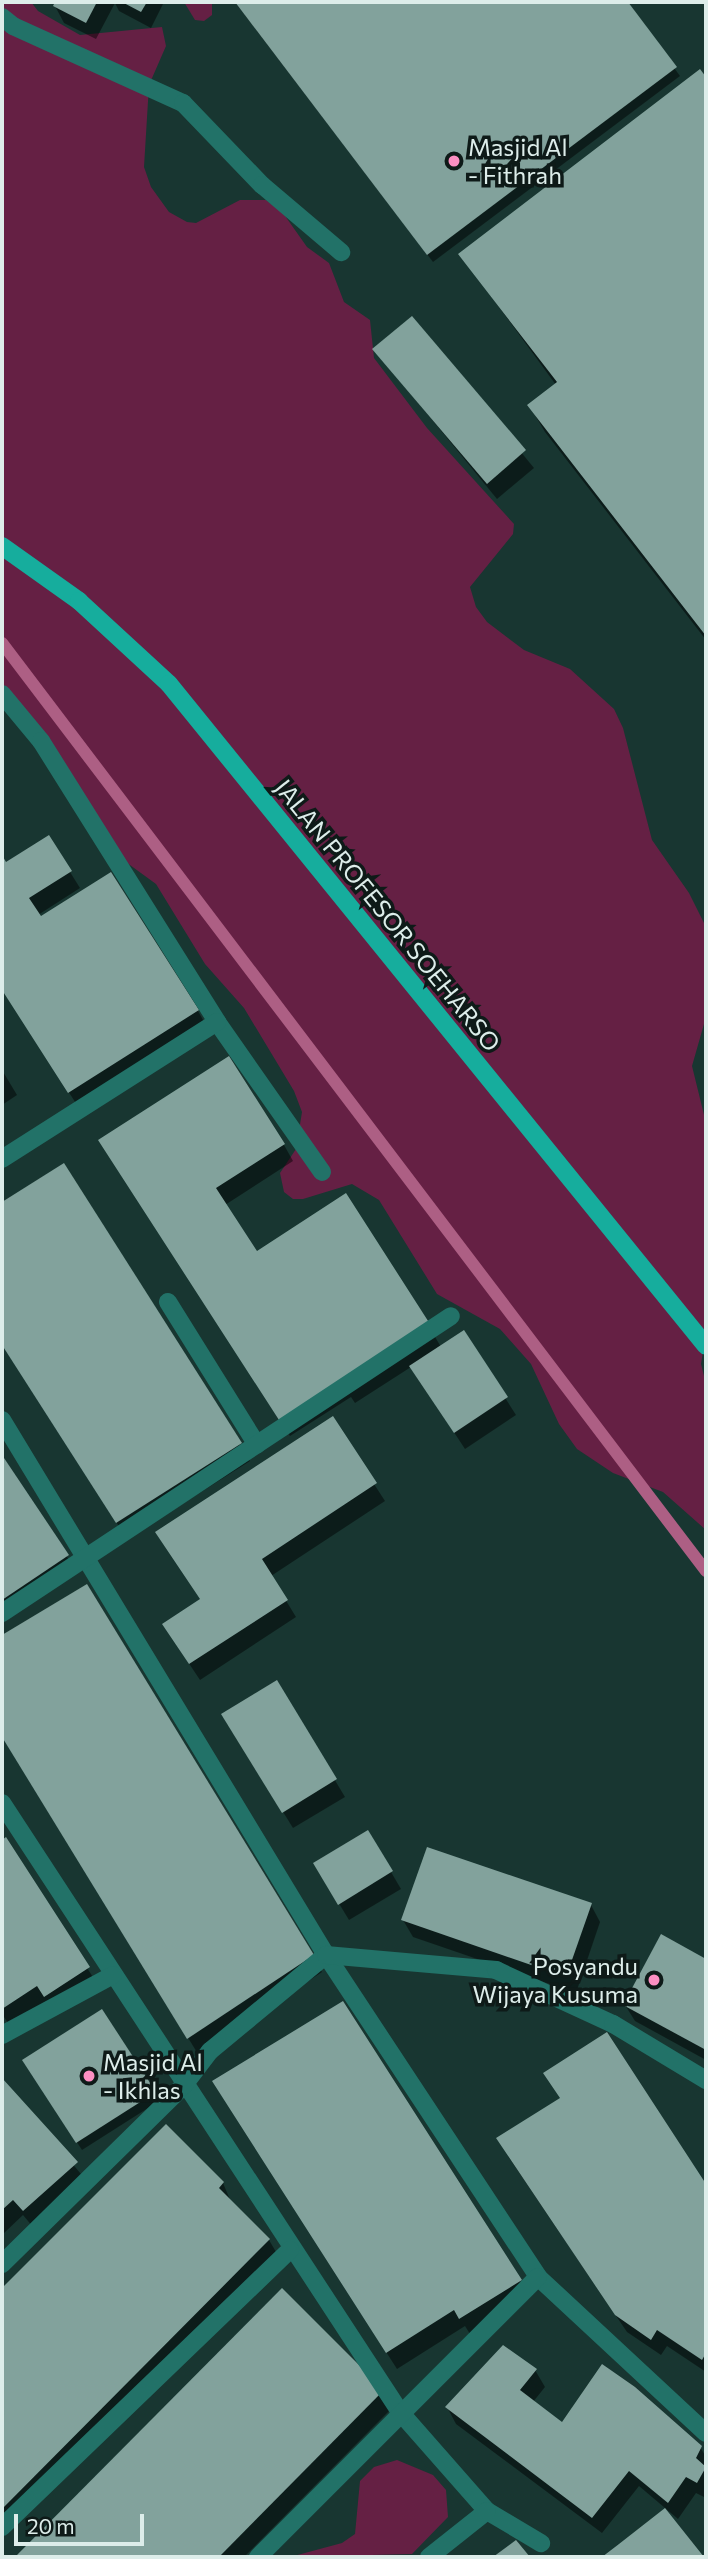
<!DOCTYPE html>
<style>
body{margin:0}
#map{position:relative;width:708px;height:2559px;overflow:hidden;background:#183631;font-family:Commissioner,sans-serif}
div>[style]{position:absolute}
.green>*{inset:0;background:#652044}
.shadow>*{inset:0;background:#0007}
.stream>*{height:12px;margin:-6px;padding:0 6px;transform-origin:6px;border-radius:6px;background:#ad5f84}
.building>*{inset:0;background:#82a29c}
.minor>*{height:18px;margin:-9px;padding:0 9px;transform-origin:9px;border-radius:9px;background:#227268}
.primary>*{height:18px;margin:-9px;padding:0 9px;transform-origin:9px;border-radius:9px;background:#16ad9d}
.dots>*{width:19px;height:19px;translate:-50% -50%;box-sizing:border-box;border:4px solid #0e1a18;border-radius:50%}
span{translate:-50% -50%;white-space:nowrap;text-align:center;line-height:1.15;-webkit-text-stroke:7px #0e1a18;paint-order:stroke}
.poi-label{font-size:24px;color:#ddedea}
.left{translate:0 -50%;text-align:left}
.right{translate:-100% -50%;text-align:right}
.street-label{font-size:24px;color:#ddedea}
.frame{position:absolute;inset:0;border:4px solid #ddedea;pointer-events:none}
.scale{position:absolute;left:14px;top:2514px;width:130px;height:32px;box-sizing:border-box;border:4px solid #ddedea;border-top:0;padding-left:9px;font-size:21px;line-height:24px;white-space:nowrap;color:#ddedea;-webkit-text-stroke:5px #0e1a18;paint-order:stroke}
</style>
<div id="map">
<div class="green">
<i style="clip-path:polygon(2px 2px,31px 2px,38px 11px,80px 35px,162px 27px,166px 46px,149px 85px,144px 167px,151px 187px,169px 212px,187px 222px,196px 223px,240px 200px,266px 200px,283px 213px,307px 247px,329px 263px,344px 302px,370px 320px,374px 358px,427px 428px,514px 524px,513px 534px,470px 587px,476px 607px,487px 622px,524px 650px,570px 669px,614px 709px,623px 728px,652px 840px,689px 893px,706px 927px,706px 1017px,692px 1066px,706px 1123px,706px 1333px,701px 1364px,706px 1384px,706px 1530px,663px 1492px,613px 1473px,577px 1449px,559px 1424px,531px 1364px,500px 1329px,437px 1294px,379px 1200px,352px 1184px,303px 1199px,293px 1199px,284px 1192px,280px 1173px,296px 1149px,302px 1112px,294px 1091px,244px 1008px,205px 964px,156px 884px,97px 841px,69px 788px,2px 704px)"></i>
<i style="clip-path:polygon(184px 2px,212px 2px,212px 15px,204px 21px,195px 20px)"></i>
<i style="clip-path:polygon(397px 2460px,433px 2475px,446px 2490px,448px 2517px,412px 2554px,290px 2557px,342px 2543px,355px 2534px,360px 2481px,374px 2467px)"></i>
</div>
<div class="shadow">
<i style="clip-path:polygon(57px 2px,164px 2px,151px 28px,119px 11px,115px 3px,96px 39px,64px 23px,55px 6px)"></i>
<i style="clip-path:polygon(235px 2px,626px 2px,680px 76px,433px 262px)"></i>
<i style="clip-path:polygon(700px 72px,706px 80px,706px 640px,545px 432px,529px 405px,556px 385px,461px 255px)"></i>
<i style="clip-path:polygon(412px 319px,534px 468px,497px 499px,375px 350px)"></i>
<i style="clip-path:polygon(2px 858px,6px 864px,70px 872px,80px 888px,38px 915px,198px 1011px,207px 1027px,79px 1108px,2px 989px)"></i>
<i style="clip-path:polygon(2px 1070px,17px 1095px,2px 1105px)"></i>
<i style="clip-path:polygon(284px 1145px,293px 1161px,225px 1205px,256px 1253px,428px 1325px,441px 1347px,463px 1332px,516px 1415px,465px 1449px,411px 1367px,355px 1403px,351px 1397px,290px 1436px,110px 1157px)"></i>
<i style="clip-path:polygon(63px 1166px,250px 1461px,127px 1539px,2px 1343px,2px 1204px)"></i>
<i style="clip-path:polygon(332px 1419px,385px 1501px,271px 1576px,296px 1617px,200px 1680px,174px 1641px)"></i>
<i style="clip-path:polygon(2px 1459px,77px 1572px,2px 1623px)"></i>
<i style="clip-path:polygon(87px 1587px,322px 1972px,198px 2054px,2px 1735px,2px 1638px)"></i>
<i style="clip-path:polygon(276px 1682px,345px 1797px,293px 1828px,233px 1731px)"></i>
<i style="clip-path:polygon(368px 1833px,401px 1889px,349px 1920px,315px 1864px)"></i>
<i style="clip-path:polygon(5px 1840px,98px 1985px,10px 2026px,2px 2014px,2px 1842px)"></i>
<i style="clip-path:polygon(591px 1905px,600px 1922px,576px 1993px,413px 1937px,403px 1920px)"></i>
<i style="clip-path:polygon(662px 1936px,706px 1960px,706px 2060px,635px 2021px,625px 2005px)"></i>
<i style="clip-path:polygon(29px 2069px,154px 2093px,159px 2101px,82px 2150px)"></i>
<i style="clip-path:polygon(2px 2080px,86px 2180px,33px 2227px,23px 2215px,2px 2235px)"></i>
<i style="clip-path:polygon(224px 2098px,520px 2281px,530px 2297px,470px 2334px,465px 2326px,397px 2369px)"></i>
<i style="clip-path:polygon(561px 2099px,706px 2186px,706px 2372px,667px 2346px,661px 2355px,627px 2332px,508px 2156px)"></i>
<i style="clip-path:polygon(166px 2126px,223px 2183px,231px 2202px,269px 2240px,279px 2257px,2px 2534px,2px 2290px)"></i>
<i style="clip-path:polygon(282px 2290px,393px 2407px,244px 2557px,17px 2557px)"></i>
<i style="clip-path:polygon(535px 2370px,545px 2387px,533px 2402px,562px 2424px,700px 2447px,706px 2457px,706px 2498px,696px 2493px,678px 2519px,639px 2486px,602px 2533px,456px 2424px,447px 2407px)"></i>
</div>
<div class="stream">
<i style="left:2px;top:643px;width:1165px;rotate:52.82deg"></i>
</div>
<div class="building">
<i style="clip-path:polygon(55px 2px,97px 2px,86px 23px,53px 6px)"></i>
<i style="clip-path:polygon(122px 2px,147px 2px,141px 12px)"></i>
<i style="clip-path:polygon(235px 2px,628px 2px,677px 67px,427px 255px)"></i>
<i style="clip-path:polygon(700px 69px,706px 77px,706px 636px,527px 405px,557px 382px,458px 254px)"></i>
<i style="clip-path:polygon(412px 316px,526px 450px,487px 484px,372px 349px)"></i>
<i style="clip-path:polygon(49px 835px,72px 871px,29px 898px,41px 916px,111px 872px,199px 1010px,68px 1093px,2px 990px,2px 855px,6px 862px)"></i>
<i style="clip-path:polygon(229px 1056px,285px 1144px,216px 1188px,257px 1251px,346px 1193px,430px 1324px,279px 1420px,98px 1140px)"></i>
<i style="clip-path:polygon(64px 1163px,242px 1443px,116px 1523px,2px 1345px,2px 1202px)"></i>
<i style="clip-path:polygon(464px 1330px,508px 1397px,454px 1433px,409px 1366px)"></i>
<i style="clip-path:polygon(333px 1416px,377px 1483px,262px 1559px,288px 1600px,189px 1664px,162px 1624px,200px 1599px,155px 1532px)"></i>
<i style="clip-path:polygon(2px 1455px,69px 1555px,2px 1600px)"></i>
<i style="clip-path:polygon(87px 1584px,314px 1955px,187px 2039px,2px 1737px,2px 1635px)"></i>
<i style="clip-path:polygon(277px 1680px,337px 1779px,282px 1813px,221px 1714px)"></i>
<i style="clip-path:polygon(368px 1830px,393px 1871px,338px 1905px,313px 1863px)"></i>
<i style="clip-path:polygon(6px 1837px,90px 1967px,44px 1997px,37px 1986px,2px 2009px,2px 1840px)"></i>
<i style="clip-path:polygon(427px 1847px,592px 1903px,566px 1977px,401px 1920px)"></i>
<i style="clip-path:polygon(661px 1934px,706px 1959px,706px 2050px,623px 2005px)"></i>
<i style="clip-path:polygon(343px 2001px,522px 2280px,459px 2319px,454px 2310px,386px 2353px,212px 2081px)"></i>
<i style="clip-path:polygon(102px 2009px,156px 2092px,76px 2143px,22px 2060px)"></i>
<i style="clip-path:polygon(607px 2032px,706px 2184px,706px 2353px,702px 2360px,657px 2330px,651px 2340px,615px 2315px,496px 2138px,560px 2098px,543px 2073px)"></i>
<i style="clip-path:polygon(2px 2078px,78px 2162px,23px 2211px,13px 2200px,2px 2210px)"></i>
<i style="clip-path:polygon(166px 2124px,224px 2182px,219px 2188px,270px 2239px,2px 2509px,2px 2288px)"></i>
<i style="clip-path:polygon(282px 2288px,384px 2390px,219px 2557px,15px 2557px)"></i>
<i style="clip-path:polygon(503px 2345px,537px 2369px,520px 2390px,562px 2422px,602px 2364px,635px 2387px,702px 2446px,696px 2458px,706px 2467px,697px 2483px,686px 2477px,668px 2503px,629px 2471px,592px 2518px,445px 2407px)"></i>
<i style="clip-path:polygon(665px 2508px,704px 2557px,602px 2557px,619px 2544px)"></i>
<i style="clip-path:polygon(516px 2540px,530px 2557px,493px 2557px)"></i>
</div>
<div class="minor">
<i style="left:2px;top:17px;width:14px;rotate:39deg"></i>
<i style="left:13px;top:26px;width:187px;rotate:24.4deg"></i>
<i style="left:183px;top:103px;width:114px;rotate:46.1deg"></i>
<i style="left:262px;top:185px;width:104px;rotate:40.3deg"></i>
<i style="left:2px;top:694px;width:61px;rotate:50.3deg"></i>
<i style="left:41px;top:741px;width:332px;rotate:57.9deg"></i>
<i style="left:217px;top:1022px;width:183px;rotate:55deg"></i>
<i style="left:2px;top:1159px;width:255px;rotate:-32.5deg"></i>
<i style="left:168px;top:1302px;width:168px;rotate:58.1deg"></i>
<i style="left:2px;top:1420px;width:625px;rotate:58.8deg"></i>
<i style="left:326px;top:1955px;width:386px;rotate:56.6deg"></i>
<i style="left:538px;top:2277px;width:229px;rotate:42.9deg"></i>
<i style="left:2px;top:1613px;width:538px;rotate:-33.48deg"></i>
<i style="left:2px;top:1803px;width:728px;rotate:56.83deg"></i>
<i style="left:400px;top:2412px;width:132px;rotate:48.7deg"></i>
<i style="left:487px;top:2511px;width:63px;rotate:30.7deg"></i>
<i style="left:2px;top:2035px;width:126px;rotate:-28.4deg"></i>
<i style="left:2px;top:2264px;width:255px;rotate:-44.5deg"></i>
<i style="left:184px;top:2085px;width:43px;rotate:-52.6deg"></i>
<i style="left:210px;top:2051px;width:151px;rotate:-39.6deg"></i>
<i style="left:326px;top:1955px;width:171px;rotate:5deg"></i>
<i style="left:496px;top:1970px;width:129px;rotate:24.8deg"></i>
<i style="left:613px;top:2024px;width:109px;rotate:31.1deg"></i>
<i style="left:2px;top:2527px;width:400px;rotate:-43.9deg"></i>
<i style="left:258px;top:2557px;width:396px;rotate:-45deg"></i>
<i style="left:429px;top:2557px;width:74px;rotate:-38.4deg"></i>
</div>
<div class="primary">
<i style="left:2px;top:546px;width:95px;rotate:35.5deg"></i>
<i style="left:79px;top:601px;width:122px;rotate:42.7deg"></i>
<i style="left:169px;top:684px;width:852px;rotate:50.95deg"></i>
</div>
<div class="dots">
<i style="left:454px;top:161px;background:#fc8fc2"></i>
<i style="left:654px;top:1980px;background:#fc8fc2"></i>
<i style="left:89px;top:2076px;background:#fc8fc2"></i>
</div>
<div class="poi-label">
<span class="left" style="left:468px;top:161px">Masjid Al<br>- Fithrah</span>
<span class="right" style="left:638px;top:1980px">Posyandu<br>Wijaya Kusuma</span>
<span class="left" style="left:103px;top:2076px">Masjid Al<br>- Ikhlas</span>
</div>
<div class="street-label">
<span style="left:388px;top:915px;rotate:51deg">JALAN PROFESOR SOEHARSO</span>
</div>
<div class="frame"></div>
<div class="scale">20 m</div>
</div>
